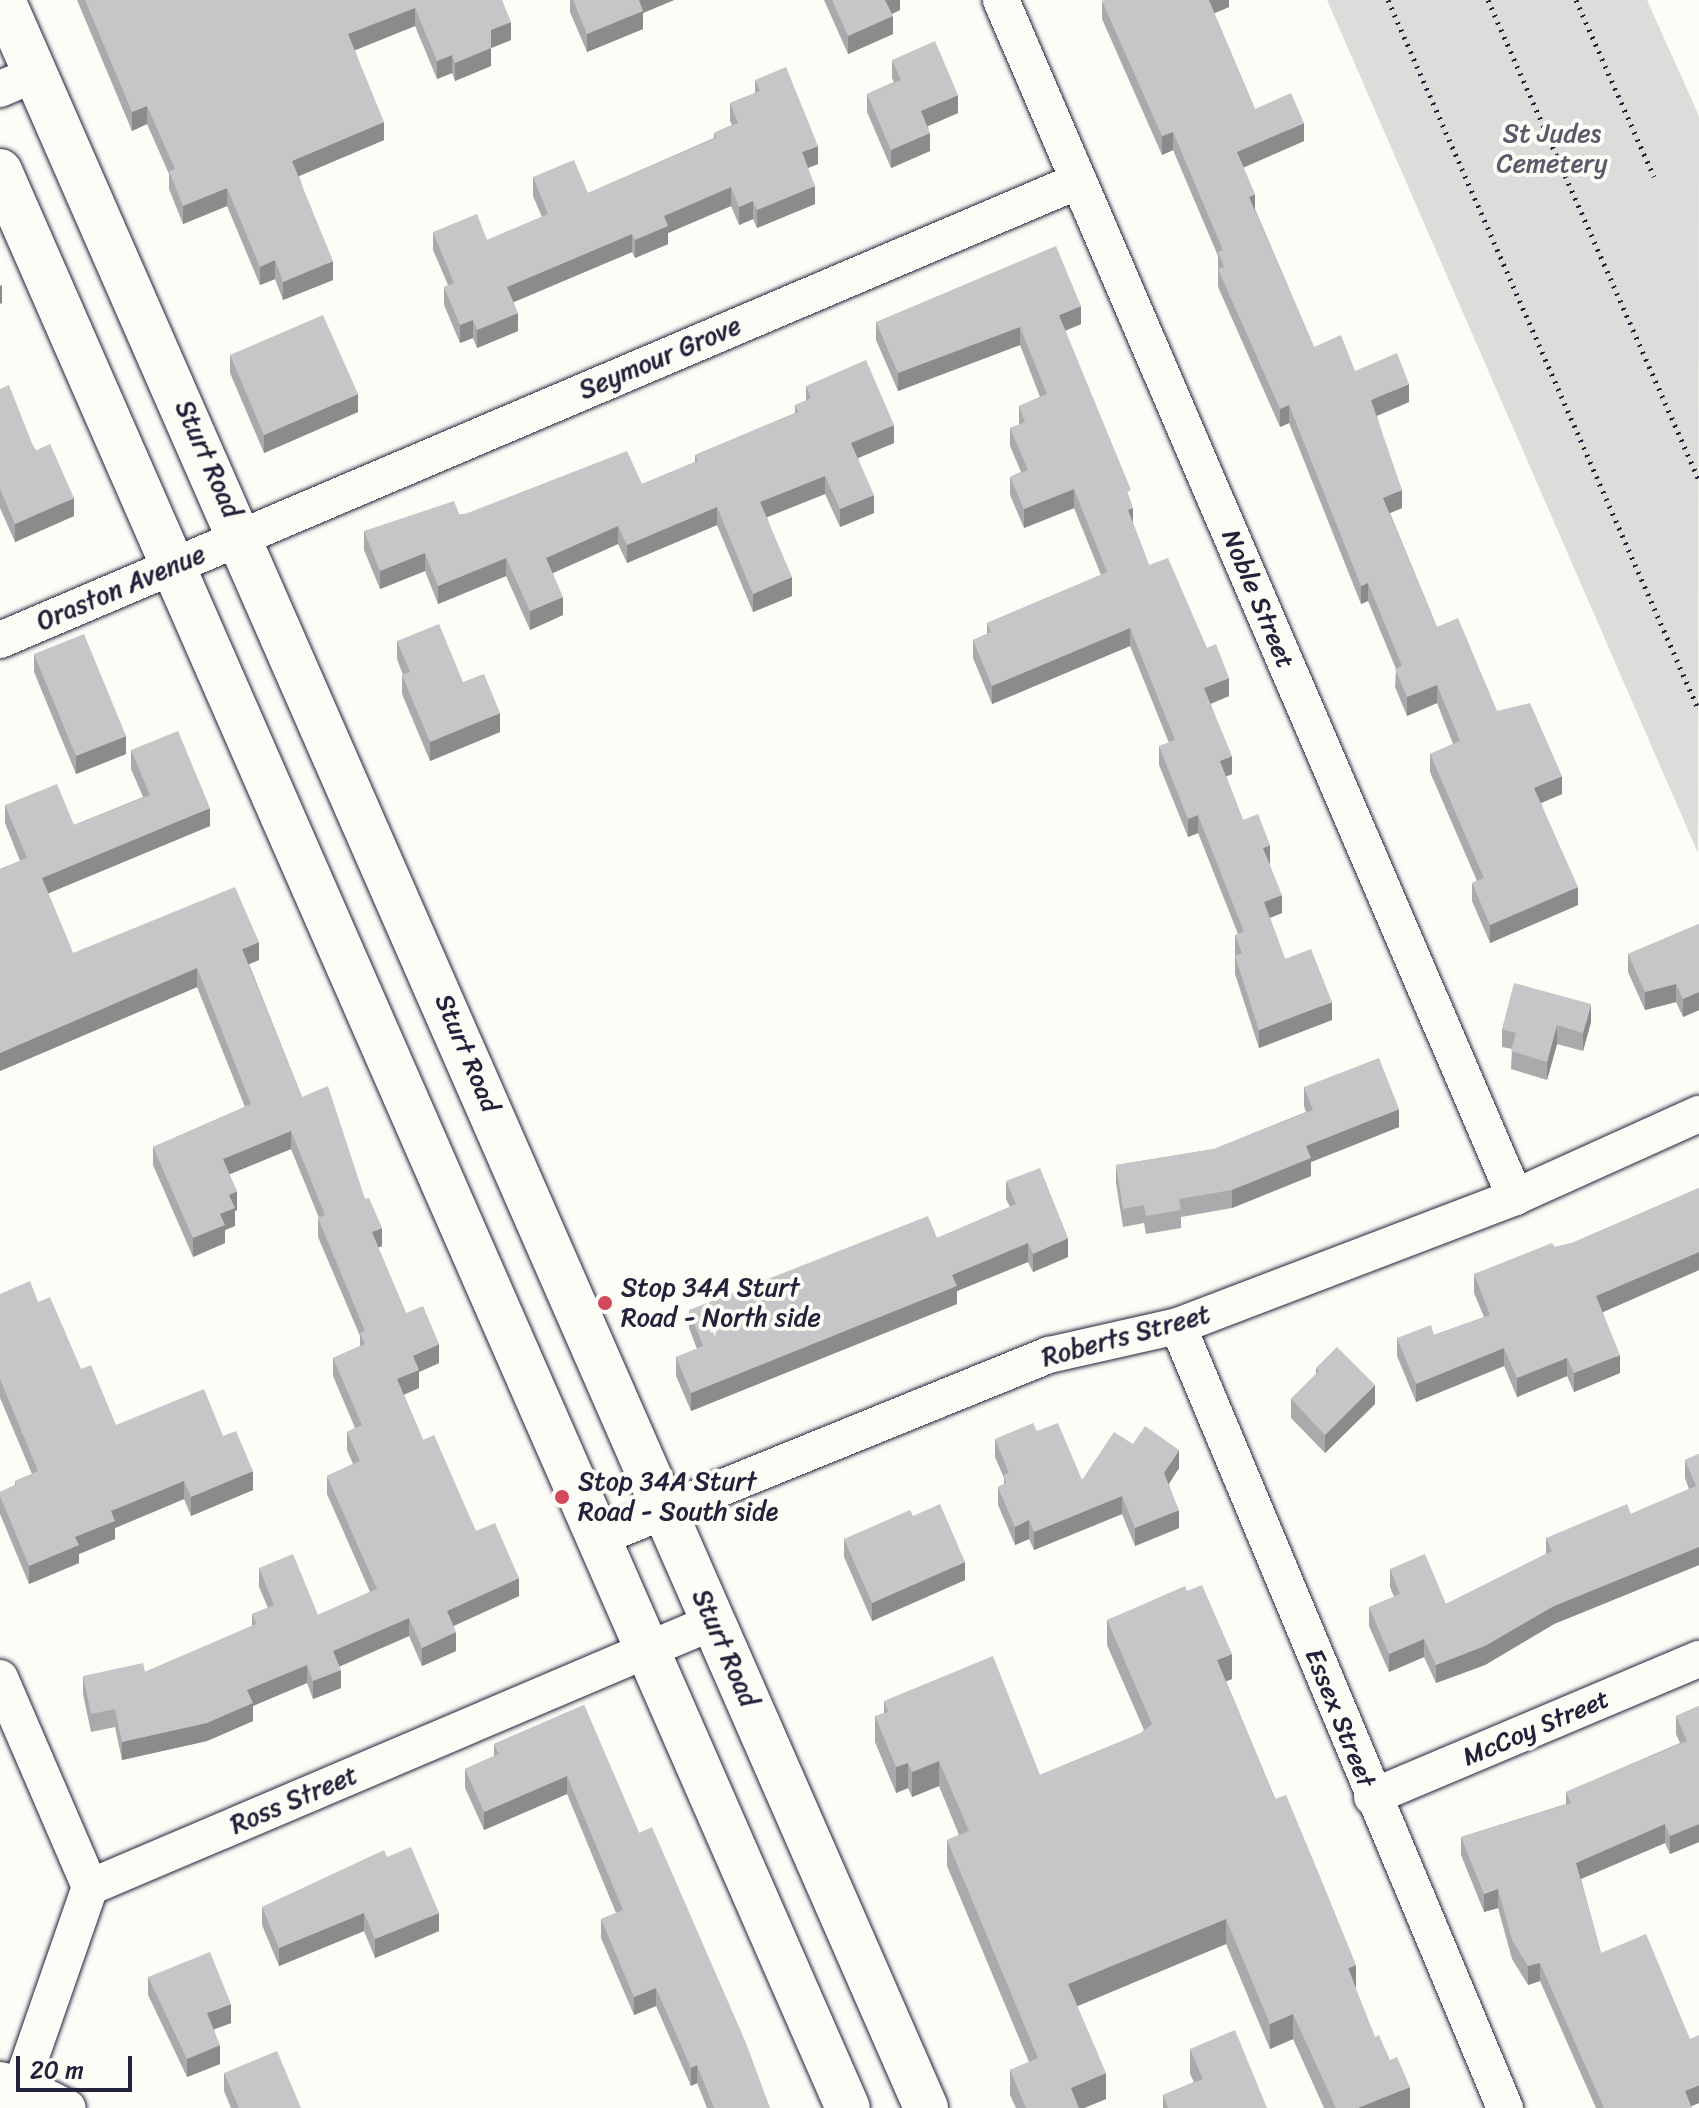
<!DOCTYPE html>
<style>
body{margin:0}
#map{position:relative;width:1699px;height:2108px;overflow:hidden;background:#fdfcf7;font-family:Sriracha,sans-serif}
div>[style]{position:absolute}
.green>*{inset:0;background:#dddcdb}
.path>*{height:5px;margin-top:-2.5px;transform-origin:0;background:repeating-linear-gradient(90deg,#22223b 0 2px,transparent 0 8px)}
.roads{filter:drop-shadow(0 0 2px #22223b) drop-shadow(0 0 2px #22223b)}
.minor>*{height:36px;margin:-18px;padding:0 18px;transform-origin:18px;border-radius:18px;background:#fdfcf7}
.secondary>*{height:44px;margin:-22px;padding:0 22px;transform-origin:22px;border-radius:22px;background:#fdfcf7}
.wall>*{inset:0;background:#aaaaac}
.shaded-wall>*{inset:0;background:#8b8b8c}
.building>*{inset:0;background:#c6c6c8}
.dots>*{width:22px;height:22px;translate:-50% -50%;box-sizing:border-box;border:4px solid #fdfcf7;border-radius:50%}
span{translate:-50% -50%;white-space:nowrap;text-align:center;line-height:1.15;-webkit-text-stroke:8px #fdfcf7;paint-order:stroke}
.park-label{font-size:26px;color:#5a5a6b}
.street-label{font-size:26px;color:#22223b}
.poi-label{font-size:26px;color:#22223b}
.left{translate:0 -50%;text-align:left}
.scale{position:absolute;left:16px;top:2056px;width:116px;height:36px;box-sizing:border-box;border:4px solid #22223b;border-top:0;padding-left:10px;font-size:24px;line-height:28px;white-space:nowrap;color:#22223b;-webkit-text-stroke:6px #fdfcf7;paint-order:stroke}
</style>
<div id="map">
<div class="green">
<i style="clip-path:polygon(1327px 0,1647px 0,1699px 116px,1698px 853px)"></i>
</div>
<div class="path">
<i style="left:1388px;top:0;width:776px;rotate:66.37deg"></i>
<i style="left:1488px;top:0;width:524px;rotate:66.27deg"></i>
<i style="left:1576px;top:0;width:193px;rotate:66.2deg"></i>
</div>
<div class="roads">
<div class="minor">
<i style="left:1001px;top:0;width:1303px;rotate:66.76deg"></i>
<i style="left:0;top:89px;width:39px;rotate:-23deg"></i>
<i style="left:0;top:640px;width:1172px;rotate:-23.06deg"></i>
<i style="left:1178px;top:1326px;width:848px;rotate:67.31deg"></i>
<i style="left:598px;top:1538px;width:487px;rotate:-22.1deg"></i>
<i style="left:1049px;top:1355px;width:132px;rotate:-12.7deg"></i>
<i style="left:1178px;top:1326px;width:361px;rotate:-20.9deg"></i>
<i style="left:1515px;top:1197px;width:202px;rotate:-24.3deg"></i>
<i style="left:0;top:1678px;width:228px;rotate:66.7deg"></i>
<i style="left:1372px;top:1797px;width:355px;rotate:-22.9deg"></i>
<i style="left:0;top:2080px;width:23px;rotate:13deg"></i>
<i style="left:22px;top:2085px;width:51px;rotate:26.6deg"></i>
<i style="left:13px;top:2108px;width:234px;rotate:-70.8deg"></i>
<i style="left:90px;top:1887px;width:677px;rotate:-23.04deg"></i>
</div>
<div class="secondary">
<i style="left:3px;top:0;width:2301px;rotate:66.35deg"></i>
<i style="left:0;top:171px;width:2114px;rotate:66.36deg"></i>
</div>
</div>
<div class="wall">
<i style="clip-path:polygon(77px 0,502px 0,511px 40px,491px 48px,491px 66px,455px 81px,452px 73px,437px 79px,415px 26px,355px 50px,384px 140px,299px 176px,333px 280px,283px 300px,275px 279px,260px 285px,227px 206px,183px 224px,169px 189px,169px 174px,147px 124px,132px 131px)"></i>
<i style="clip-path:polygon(570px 0,674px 0,643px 13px,643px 29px,587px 52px,570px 12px)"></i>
<i style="clip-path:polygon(824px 0,900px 0,900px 10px,892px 14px,893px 34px,848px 54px)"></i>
<i style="clip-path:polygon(1229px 0,1229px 7px,1214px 13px,1255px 109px,1304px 141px,1243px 168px,1255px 209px,1314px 347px,1409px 402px,1377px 416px,1402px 508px,1390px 513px,1437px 627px,1497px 711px,1562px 794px,1541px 803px,1578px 905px,1490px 943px,1472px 901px,1472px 883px,1477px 881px,1430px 772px,1430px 754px,1453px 744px,1437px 703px,1407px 716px,1395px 687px,1396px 669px,1368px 601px,1361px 604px,1289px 423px,1280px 427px,1218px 287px,1218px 256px,1173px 150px,1162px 155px,1102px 19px,1102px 1px)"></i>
<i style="clip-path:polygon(892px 60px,958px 113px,928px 126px,930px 151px,891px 168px,867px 112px,867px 94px,894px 82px,892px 78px)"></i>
<i style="clip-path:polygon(755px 80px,818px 164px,808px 168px,815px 204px,757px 228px,753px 219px,739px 225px,731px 206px,668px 233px,668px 244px,635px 258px,632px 252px,513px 302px,518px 331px,477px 348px,473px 338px,460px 343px,444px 305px,444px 287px,448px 285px,433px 250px,433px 232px,487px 240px,542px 217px,533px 196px,533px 177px,588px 193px,714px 138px,714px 133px,732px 125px,730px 121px,730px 103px,755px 93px)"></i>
<i style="clip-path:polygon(876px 322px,1081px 324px,1065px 331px,1131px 502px,1133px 523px,1149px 565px,1207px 648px,1229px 696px,1211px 704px,1232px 774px,1226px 776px,1243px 820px,1270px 863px,1269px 864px,1282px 913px,1270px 918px,1285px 959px,1332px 1020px,1259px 1048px,1235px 974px,1235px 935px,1238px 934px,1198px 833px,1188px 837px,1159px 765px,1159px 746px,1169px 743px,1130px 646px,992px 704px,973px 658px,973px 640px,987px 634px,987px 623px,1101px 575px,1074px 508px,1024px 528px,1010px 495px,1010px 477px,1021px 472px,1010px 446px,1010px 428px,1019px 425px,1019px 406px,1040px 397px,1020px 345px,898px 391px,876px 340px)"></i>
<i style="clip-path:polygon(230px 355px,358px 412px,264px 453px,230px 373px)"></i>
<i style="clip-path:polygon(806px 386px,894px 443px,858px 458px,874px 513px,840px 527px,825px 494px,767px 517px,792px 596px,753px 612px,717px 525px,627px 563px,618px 544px,553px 573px,563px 615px,530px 630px,506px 576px,438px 604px,425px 571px,380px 589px,364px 550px,364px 531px,642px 484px,695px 462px,695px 455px,795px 413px,795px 405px,806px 401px)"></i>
<i style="clip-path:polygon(0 389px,74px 516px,15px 542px,0 508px)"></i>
<i style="clip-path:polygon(397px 641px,463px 682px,500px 732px,430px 761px,402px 694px,402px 675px,403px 675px,397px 659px)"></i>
<i style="clip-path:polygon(34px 654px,126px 754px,76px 774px,34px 672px)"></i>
<i style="clip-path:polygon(131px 750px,210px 826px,48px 893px,73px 953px,259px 960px,249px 964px,302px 1097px,365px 1199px,382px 1246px,378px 1248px,406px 1313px,439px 1363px,419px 1372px,419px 1388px,404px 1395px,423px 1440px,476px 1531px,519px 1596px,453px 1626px,456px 1651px,422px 1666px,409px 1636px,339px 1667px,341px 1688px,313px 1699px,307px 1683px,253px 1706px,253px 1721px,207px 1741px,122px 1760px,115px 1727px,91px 1732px,83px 1694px,83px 1676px,145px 1672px,252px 1626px,252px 1614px,268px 1608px,259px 1587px,259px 1568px,318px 1615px,370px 1592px,327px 1494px,327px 1476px,353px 1464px,347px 1450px,347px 1432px,355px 1428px,333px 1376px,333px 1358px,360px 1346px,360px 1336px,318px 1237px,318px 1218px,319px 1218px,291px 1149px,229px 1174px,237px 1210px,235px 1211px,235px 1226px,225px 1230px,225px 1243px,193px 1257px,153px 1165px,153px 1147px,245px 1107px,197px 987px,0 1071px,0 869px,20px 861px,5px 823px,5px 805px,74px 825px,143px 797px,131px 769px)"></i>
<i style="clip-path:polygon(1699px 924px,1699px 1010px,1683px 1017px,1676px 1002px,1645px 1010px,1628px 972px,1628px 954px)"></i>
<i style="clip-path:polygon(1591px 1022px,1583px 1051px,1557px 1044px,1547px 1080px,1511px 1069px,1512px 1049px,1502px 1047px,1502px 1029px)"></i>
<i style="clip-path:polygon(1304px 1087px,1399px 1127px,1311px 1162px,1311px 1176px,1232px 1208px,1181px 1217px,1181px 1228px,1146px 1234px,1144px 1223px,1123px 1227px,1116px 1183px,1116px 1165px,1214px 1149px,1306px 1112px,1304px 1106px)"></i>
<i style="clip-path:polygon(1006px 1181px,1068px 1257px,1033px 1272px,1028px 1262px,957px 1291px,957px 1304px,691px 1411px,676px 1376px,676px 1357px,697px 1349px,689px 1328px,689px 1310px,937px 1238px,1010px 1207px,1006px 1199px)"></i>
<i style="clip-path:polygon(1699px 1188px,1699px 1270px,1603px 1312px,1620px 1373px,1574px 1392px,1567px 1376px,1517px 1397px,1504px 1366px,1416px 1402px,1397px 1356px,1397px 1338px,1434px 1335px,1484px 1317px,1474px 1293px,1474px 1274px,1555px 1247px,1572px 1243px)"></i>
<i style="clip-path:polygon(0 1294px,38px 1302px,116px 1425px,223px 1436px,253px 1490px,191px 1516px,184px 1499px,115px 1528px,115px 1539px,79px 1554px,79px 1563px,29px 1584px,0 1514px,0 1492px,15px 1485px,15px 1481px,32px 1474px,0 1398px)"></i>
<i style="clip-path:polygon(1316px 1368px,1375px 1404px,1325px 1453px,1291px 1418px,1291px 1399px,1316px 1374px)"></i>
<i style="clip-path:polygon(1037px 1431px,1082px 1480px,1133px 1444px,1179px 1468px,1169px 1484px,1179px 1528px,1135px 1546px,1122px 1514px,1034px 1550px,1029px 1539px,1015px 1545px,998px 1505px,998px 1487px,1004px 1484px,1004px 1478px,995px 1457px,995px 1439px)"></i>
<i style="clip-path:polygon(1699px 1454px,1699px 1565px,1554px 1624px,1485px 1665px,1436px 1683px,1424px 1657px,1389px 1672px,1369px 1626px,1369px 1607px,1394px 1597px,1390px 1587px,1390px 1569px,1446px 1604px,1546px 1554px,1546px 1538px,1631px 1514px,1689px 1489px,1685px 1478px,1685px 1460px)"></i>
<i style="clip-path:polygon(913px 1516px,965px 1580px,872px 1621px,844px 1557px,844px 1539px)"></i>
<i style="clip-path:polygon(1187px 1591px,1232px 1679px,1226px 1681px,1375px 2037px,1410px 2108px,1324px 2108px,1293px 2039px,1270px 2049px,1226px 1944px,1077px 2006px,1106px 2099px,1084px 2108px,1016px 2108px,1010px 2095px,1010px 2070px,1029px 2062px,947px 1866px,947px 1840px,959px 1835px,939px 1786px,912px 1797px,908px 1788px,896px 1793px,875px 1742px,875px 1716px,884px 1713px,884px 1701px,1040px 1775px,1141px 1733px,1144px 1730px,1107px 1645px,1107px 1620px)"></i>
<i style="clip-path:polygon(584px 1705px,639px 1833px,770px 2108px,707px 2108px,697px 2083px,691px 2086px,656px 2006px,634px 2015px,601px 1938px,601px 1919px,616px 1913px,567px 1794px,484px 1830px,465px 1788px,465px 1769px,494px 1756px,494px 1744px)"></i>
<i style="clip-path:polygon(1699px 1706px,1699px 1842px,1670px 1854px,1665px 1843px,1581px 1879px,1601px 1953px,1699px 2103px,1691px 2106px,1692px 2108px,1596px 2108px,1540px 1981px,1528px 1985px,1512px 1959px,1498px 1908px,1484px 1912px,1461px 1855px,1461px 1837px,1566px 1804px,1566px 1792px,1680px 1743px,1676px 1734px,1676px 1716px)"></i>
<i style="clip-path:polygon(387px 1857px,439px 1931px,375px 1958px,364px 1931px,279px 1966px,262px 1925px,262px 1907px)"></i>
<i style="clip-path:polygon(148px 1977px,231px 2023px,214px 2029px,220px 2064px,187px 2077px,148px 1995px)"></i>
<i style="clip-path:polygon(1190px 2049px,1267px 2108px,1163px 2108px,1163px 2095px,1194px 2082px,1190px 2074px)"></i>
<i style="clip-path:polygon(224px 2073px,301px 2108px,231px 2108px,224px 2091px)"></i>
</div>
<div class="shaded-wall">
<i style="clip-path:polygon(638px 0,674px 0,643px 13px,643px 29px,587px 52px,587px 34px)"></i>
<i style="clip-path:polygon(885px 0,900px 0,900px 10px,885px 17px)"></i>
<i style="clip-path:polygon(1208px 0,1229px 0,1229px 7px,1208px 16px)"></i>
<i style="clip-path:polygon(415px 8px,415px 26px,348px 53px,348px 34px)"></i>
<i style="clip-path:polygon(893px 16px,893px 34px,848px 54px,848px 36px)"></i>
<i style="clip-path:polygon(511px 22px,511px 40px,491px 48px,491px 66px,455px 81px,455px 63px,491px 30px)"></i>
<i style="clip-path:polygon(452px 55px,452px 73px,437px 79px,437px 61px)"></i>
<i style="clip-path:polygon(958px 95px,958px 113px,921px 129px,921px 111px)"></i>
<i style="clip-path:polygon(147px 106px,147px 124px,132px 131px,132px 112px)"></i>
<i style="clip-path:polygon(384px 122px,384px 140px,292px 179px,292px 161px)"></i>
<i style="clip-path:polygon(1304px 123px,1304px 141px,1237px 170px,1237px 152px)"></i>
<i style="clip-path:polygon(1173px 132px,1173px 150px,1162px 155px,1162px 136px)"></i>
<i style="clip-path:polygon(930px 133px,930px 151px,891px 168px,891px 150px)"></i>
<i style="clip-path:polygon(818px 146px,818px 164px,802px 170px,802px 152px)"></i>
<i style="clip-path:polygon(815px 186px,815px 204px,757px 228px,757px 210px)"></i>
<i style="clip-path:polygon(731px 187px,731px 206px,668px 233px,668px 244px,635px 258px,635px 240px,664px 216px)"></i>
<i style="clip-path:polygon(227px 188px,227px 206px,183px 224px,183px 206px)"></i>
<i style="clip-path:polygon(1255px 194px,1255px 212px,1249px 197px)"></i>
<i style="clip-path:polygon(753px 201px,753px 219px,739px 225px,739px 207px)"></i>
<i style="clip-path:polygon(632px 234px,632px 252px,507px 305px,507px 287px)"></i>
<i style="clip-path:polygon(275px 260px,275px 279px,260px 285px,260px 267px)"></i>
<i style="clip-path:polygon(333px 261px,333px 280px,283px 300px,283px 282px)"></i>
<i style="clip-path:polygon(2px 285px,2px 303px,0 304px,0 286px)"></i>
<i style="clip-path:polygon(1081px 306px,1081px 324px,1059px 333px,1059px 315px)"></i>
<i style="clip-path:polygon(518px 313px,518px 331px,477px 348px,477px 330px)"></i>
<i style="clip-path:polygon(473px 320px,473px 338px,460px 343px,460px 325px)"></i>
<i style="clip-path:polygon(1020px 327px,1020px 345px,898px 391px,898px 373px)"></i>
<i style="clip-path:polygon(1409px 384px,1409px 402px,1371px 418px,1371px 400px)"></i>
<i style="clip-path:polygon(358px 394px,358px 412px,264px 453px,264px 435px)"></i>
<i style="clip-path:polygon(1289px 405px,1289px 423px,1280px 427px,1280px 409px)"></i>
<i style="clip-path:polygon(894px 425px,894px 443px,851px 461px,851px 443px)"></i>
<i style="clip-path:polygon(825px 476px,825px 494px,760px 520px,760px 502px)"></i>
<i style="clip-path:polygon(1074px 489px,1074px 508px,1024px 528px,1024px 509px)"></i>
<i style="clip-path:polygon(1402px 490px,1402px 508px,1383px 516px,1383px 498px)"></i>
<i style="clip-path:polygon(874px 495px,874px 513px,840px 527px,840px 509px)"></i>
<i style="clip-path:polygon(74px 498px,74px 516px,15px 542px,15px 524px)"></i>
<i style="clip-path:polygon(717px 507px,717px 525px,627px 563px,627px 545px)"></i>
<i style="clip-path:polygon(1133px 508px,1133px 526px,1128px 510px)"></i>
<i style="clip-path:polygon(618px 526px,618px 544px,546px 576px,546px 558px)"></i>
<i style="clip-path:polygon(425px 553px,425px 571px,380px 589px,380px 571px)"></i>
<i style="clip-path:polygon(506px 558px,506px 576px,438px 604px,438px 586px)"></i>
<i style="clip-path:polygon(792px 577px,792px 596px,753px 612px,753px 594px)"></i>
<i style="clip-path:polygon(1368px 583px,1368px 601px,1361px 604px,1361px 586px)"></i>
<i style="clip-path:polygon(563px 597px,563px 615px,530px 630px,530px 611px)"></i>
<i style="clip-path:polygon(1130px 628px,1130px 646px,992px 704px,992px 686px)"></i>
<i style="clip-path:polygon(1229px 678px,1229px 696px,1204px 706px,1204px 688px)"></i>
<i style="clip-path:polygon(1437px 685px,1437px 703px,1407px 716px,1407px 697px)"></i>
<i style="clip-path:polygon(500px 713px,500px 732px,430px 761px,430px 742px)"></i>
<i style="clip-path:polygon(126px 736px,126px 754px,76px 774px,76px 756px)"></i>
<i style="clip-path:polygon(1232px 756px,1232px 774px,1220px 779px,1220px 761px)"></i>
<i style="clip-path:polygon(1562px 776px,1562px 794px,1534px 806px,1534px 788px)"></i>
<i style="clip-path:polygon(210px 808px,210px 826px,42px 896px,42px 878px)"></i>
<i style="clip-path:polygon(1198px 815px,1198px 833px,1188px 837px,1188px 819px)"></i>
<i style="clip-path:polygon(1270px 845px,1270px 863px,1263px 867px,1263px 848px)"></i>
<i style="clip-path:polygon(1578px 887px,1578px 905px,1490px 943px,1490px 925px)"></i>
<i style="clip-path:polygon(1282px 895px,1282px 913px,1264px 920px,1264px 902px)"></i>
<i style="clip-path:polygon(259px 942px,259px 960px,242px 967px,242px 949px)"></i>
<i style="clip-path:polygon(197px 968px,197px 987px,0 1071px,0 1053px)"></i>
<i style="clip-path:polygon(1676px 984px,1676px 1002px,1645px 1010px,1645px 992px)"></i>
<i style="clip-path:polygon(1699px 992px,1699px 1010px,1683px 1017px,1683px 999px)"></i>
<i style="clip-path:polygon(1332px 1002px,1332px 1020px,1259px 1048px,1259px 1030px)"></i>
<i style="clip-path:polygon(1591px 1004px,1591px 1022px,1583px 1051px,1583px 1033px)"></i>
<i style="clip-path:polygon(1557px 1025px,1557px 1044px,1547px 1080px,1547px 1062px)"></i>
<i style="clip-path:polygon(1399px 1109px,1399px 1127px,1311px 1162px,1311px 1176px,1232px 1208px,1232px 1190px,1306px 1146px)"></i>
<i style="clip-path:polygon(291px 1131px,291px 1149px,223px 1177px,223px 1159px)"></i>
<i style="clip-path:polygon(237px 1191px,237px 1210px,235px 1211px,235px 1226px,225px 1230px,225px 1243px,193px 1257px,193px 1238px,220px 1214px,229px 1195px)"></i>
<i style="clip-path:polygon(382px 1228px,382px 1246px,372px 1250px,372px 1232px)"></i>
<i style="clip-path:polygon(1068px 1238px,1068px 1257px,1033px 1272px,1033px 1254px)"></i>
<i style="clip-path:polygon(1028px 1243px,1028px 1262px,957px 1291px,957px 1304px,691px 1411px,691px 1393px,952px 1275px)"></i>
<i style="clip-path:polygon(1699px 1252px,1699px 1270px,1596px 1315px,1596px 1296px)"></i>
<i style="clip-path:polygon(439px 1344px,439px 1363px,419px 1372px,419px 1388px,397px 1397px,397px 1379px,413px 1356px)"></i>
<i style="clip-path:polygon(1504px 1348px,1504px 1366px,1416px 1402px,1416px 1384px)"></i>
<i style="clip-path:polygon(1620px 1355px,1620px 1373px,1574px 1392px,1574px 1373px)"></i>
<i style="clip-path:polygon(1567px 1358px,1567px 1376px,1517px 1397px,1517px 1378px)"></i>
<i style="clip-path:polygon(1375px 1385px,1375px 1404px,1325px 1453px,1325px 1435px)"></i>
<i style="clip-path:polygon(1179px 1450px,1179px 1468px,1164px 1491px,1164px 1473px)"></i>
<i style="clip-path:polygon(253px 1471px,253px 1490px,191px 1516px,191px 1497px)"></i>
<i style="clip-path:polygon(184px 1481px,184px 1499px,115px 1528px,115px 1539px,79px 1554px,79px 1563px,29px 1584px,29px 1566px,75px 1537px,111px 1511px)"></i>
<i style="clip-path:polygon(1122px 1496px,1122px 1514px,1034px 1550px,1034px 1532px)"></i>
<i style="clip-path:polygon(1179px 1510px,1179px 1528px,1135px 1546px,1135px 1528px)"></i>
<i style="clip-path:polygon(1029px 1520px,1029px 1539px,1015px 1545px,1015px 1527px)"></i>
<i style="clip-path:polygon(1699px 1547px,1699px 1565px,1554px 1624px,1485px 1665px,1436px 1683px,1436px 1665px,1554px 1606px)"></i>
<i style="clip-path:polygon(965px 1562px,965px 1580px,872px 1621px,872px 1603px)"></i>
<i style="clip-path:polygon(519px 1578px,519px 1596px,447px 1629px,447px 1611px)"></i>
<i style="clip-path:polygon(409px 1618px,409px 1636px,333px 1669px,333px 1651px)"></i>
<i style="clip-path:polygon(456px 1632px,456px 1651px,422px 1666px,422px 1648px)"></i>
<i style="clip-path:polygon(1424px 1639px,1424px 1657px,1389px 1672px,1389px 1654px)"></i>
<i style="clip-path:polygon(1232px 1654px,1232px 1679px,1217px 1685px,1217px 1660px)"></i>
<i style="clip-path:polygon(307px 1665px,307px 1683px,253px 1706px,253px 1721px,207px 1741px,122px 1760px,122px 1742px)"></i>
<i style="clip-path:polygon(341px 1670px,341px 1688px,313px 1699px,313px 1681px)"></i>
<i style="clip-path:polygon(939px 1761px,939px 1786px,912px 1797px,912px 1772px)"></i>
<i style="clip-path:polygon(908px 1763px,908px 1788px,896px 1793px,896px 1767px)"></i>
<i style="clip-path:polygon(567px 1776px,567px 1794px,484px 1830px,484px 1812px)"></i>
<i style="clip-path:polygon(1665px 1824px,1665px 1843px,1576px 1881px,1576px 1863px)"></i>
<i style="clip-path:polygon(1699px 1824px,1699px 1842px,1670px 1854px,1670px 1836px)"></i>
<i style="clip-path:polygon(1498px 1889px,1498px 1908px,1484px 1912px,1484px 1894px)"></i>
<i style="clip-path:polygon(364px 1913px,364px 1931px,279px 1966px,279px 1948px)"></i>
<i style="clip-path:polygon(439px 1913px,439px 1931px,375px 1958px,375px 1939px)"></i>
<i style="clip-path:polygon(1226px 1919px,1226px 1944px,1068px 2010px,1068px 1984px)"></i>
<i style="clip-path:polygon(1540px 1963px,1540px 1981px,1528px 1985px,1528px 1966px)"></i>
<i style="clip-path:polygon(1356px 1965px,1356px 1990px,1348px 1968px)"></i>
<i style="clip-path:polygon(656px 1988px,656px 2006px,634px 2015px,634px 1997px)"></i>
<i style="clip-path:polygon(231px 2004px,231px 2023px,207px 2032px,207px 2013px)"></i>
<i style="clip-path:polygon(1293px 2014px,1293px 2039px,1270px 2049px,1270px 2024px)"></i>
<i style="clip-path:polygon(220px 2045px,220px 2064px,187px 2077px,187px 2059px)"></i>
<i style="clip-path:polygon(697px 2065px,697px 2083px,691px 2086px,691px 2068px)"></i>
<i style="clip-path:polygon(1106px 2073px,1106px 2099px,1084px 2108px,1071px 2108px,1071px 2088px)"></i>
<i style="clip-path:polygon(1699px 2085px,1699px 2103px,1687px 2108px,1685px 2091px)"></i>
<i style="clip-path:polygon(1410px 2087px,1410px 2108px,1358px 2108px)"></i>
</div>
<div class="building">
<i style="clip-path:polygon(85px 0,502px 0,511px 22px,491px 30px,491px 48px,455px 63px,452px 55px,437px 61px,415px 8px,348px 34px,384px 122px,292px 161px,333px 261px,283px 282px,275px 260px,260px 267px,227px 188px,183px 206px,169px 171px,175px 169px,147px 106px,132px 112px)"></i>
<i style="clip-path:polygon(573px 0,639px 0,643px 11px,587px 34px)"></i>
<i style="clip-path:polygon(832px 0,885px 0,893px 16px,848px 36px)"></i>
<i style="clip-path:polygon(1104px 0,1209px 0,1255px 109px,1291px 93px,1304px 123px,1237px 152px,1255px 194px,1249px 197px,1314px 347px,1341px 335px,1355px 371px,1397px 353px,1409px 384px,1371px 400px,1402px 490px,1383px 498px,1437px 627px,1458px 618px,1497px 711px,1530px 703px,1562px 776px,1534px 788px,1578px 887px,1490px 925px,1472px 883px,1484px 878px,1430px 754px,1460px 741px,1437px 685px,1407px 697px,1395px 669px,1402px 666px,1368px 583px,1361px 586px,1289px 405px,1280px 409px,1218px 269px,1224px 267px,1218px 252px,1223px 250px,1173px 132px,1162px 136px,1102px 1px)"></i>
<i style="clip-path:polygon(935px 41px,958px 95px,921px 111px,930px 133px,891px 150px,867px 94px,901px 80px,892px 60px)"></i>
<i style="clip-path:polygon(786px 67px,818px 146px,802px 152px,815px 186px,757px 210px,753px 201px,739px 207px,731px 187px,664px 216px,668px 226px,635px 240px,632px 234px,507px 287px,518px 313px,477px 330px,473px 320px,460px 325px,444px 287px,454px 283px,433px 232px,477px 214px,487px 240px,548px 214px,533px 177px,574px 160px,588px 193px,716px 138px,714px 133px,738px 123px,730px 103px,760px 91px,755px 80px)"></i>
<i style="clip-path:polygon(1056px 246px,1081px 306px,1059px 315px,1131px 490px,1127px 492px,1133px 508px,1128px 510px,1149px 565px,1168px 558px,1207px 648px,1216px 644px,1229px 678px,1204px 688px,1232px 756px,1220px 761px,1243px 820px,1258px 814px,1270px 845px,1263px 848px,1282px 895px,1264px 902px,1285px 959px,1311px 949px,1332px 1002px,1259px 1030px,1235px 956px,1242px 953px,1235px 935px,1244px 932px,1198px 815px,1188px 819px,1159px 746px,1175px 740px,1130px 628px,992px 686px,973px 640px,991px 632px,987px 623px,1107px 572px,1074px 489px,1024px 509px,1010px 477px,1028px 470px,1010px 428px,1025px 422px,1019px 406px,1047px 394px,1020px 327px,898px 373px,876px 322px)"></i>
<i style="clip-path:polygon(323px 315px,358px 394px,264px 435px,230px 355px)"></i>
<i style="clip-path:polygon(866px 360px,894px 425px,851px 443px,874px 495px,840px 509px,825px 476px,760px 502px,792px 577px,753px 594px,717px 507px,627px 545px,618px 526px,546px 558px,563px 597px,530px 611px,506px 558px,438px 586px,425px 553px,380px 571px,364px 531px,454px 501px,460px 516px,627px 451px,642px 484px,698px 461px,695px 455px,798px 412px,795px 405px,811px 398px,806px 386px)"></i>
<i style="clip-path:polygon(9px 385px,35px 451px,50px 444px,74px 498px,15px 524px,0 489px,0 389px)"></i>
<i style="clip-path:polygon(439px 624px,463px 682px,484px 674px,500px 713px,430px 742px,402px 675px,410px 672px,397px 641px)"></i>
<i style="clip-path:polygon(84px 634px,126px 736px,76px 756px,34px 654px)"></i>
<i style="clip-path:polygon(178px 731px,210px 808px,42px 878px,73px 953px,235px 887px,259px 942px,242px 949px,302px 1097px,328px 1086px,365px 1199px,369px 1198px,382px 1228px,372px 1232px,406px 1313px,423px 1306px,439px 1344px,413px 1356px,419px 1370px,397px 1379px,423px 1440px,434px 1435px,476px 1531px,495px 1523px,519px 1578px,447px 1611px,456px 1632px,422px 1648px,409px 1618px,333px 1651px,341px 1670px,313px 1681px,307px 1665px,247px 1690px,253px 1703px,207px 1723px,122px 1742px,115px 1709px,91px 1714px,83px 1676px,143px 1663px,145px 1672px,256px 1624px,252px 1614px,274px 1605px,259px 1568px,293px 1554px,318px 1615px,377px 1589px,327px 1476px,360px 1461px,347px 1432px,362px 1425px,333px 1358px,365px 1344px,360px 1333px,365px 1331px,318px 1218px,325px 1215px,291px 1131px,223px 1159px,237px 1191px,229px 1195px,235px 1208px,220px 1214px,225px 1225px,193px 1238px,153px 1147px,251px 1104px,197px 968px,0 1053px,0 869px,27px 858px,5px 805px,57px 784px,74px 825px,150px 795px,131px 750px)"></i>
<i style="clip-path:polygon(1699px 924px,1699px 992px,1683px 999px,1676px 984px,1645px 992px,1628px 954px)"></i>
<i style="clip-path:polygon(1514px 983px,1591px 1004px,1583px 1033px,1557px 1025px,1547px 1062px,1511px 1051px,1516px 1033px,1502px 1029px)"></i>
<i style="clip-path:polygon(1379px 1058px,1399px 1109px,1306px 1146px,1311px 1158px,1232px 1190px,1179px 1199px,1181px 1210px,1146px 1216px,1144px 1205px,1123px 1209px,1116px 1165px,1214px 1149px,1313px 1110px,1304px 1087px)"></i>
<i style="clip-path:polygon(1040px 1168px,1068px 1238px,1033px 1254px,1028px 1243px,952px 1275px,957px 1286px,691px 1393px,676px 1357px,703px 1346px,689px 1310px,928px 1216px,937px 1238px,1016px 1204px,1006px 1181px)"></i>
<i style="clip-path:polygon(1699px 1188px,1699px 1252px,1596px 1296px,1620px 1355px,1574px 1373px,1567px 1358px,1517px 1378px,1504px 1348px,1416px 1384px,1397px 1338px,1431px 1325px,1434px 1335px,1490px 1315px,1474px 1274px,1552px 1243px,1555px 1247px,1572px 1243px)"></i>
<i style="clip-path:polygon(30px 1281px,38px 1302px,50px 1297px,81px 1369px,91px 1365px,116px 1425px,204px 1389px,223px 1436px,236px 1431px,253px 1471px,191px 1497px,184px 1481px,111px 1511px,115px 1521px,75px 1537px,79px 1545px,29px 1566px,0 1496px,0 1492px,16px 1485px,15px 1481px,38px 1471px,0 1379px,0 1294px)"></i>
<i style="clip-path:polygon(1337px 1347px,1375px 1385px,1325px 1435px,1291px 1399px,1319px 1371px,1316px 1368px)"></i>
<i style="clip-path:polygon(1033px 1423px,1037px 1431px,1058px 1423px,1082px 1480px,1114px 1432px,1133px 1444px,1145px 1426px,1179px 1450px,1164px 1473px,1179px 1510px,1135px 1528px,1122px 1496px,1034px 1532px,1029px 1520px,1015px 1527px,998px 1487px,1006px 1483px,1004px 1475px,1009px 1473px,995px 1439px)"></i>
<i style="clip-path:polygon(1699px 1454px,1699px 1547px,1554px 1606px,1485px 1646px,1436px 1665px,1424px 1639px,1389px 1654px,1369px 1607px,1400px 1594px,1390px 1569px,1425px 1554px,1446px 1604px,1552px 1551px,1546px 1538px,1627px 1504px,1631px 1514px,1696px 1486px,1685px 1460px)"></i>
<i style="clip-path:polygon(940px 1504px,965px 1562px,872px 1603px,844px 1539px,910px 1510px,913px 1516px)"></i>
<i style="clip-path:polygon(1202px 1585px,1232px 1654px,1217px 1660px,1275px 1799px,1286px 1795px,1321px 1879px,1356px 1965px,1348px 1968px,1375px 2037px,1379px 2035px,1390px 2060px,1397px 2057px,1410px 2087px,1358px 2108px,1336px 2108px,1293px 2014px,1270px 2024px,1226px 1919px,1068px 1984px,1106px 2073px,1071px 2088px,1079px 2108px,1026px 2108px,1010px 2070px,1038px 2058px,947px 1840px,969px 1831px,939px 1761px,912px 1772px,908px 1763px,896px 1767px,875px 1716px,888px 1712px,884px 1701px,993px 1656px,1040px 1775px,1141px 1733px,1152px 1724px,1107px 1620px,1185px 1586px,1187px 1591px)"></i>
<i style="clip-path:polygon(584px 1705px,639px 1833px,652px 1827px,746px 2043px,770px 2108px,714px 2108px,697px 2065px,691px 2068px,656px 1988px,634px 1997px,601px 1919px,623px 1910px,567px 1776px,484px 1812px,465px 1769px,499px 1754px,494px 1744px)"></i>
<i style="clip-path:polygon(1699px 1706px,1699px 1824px,1670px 1836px,1665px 1824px,1576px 1863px,1601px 1953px,1646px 1934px,1690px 2039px,1699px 2035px,1699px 2085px,1685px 2091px,1692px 2108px,1604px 2108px,1540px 1963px,1528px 1966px,1512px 1940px,1498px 1889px,1484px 1894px,1461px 1837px,1571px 1803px,1566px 1792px,1687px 1741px,1676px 1716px)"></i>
<i style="clip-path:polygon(411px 1847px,439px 1913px,375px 1939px,364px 1913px,279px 1948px,262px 1907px,384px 1850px,387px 1857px)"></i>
<i style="clip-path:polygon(210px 1952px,231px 2004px,207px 2013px,220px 2045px,187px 2059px,148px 1977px)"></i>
<i style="clip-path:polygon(1235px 2030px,1267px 2108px,1168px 2108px,1163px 2095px,1203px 2079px,1190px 2049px)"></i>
<i style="clip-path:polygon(277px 2051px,301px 2108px,239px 2108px,224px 2073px)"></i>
</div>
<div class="dots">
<i style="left:605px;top:1303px;background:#d1495b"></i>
<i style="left:562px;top:1497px;background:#d1495b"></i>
</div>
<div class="park-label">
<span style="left:1552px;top:149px">St Judes<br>Cemetery</span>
</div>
<div class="street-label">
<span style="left:660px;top:358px;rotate:-23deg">Seymour Grove</span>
<span style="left:208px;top:459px;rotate:66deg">Sturt Road</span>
<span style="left:121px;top:588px;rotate:-23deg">Oraston Avenue</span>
<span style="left:1258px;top:599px;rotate:67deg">Noble Street</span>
<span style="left:467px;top:1053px;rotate:67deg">Sturt Road</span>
<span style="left:1126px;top:1336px;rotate:-15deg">Roberts Street</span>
<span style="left:725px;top:1648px;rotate:66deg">Sturt Road</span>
<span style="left:1340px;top:1718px;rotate:68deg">Essex Street</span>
<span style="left:1536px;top:1728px;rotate:-23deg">McCoy Street</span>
<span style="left:294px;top:1800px;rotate:-23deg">Ross Street</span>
</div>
<div class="poi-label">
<span class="left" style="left:621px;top:1303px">Stop 34A Sturt<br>Road - North side</span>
<span class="left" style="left:578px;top:1497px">Stop 34A Sturt<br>Road - South side</span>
</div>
<div class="scale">20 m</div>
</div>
